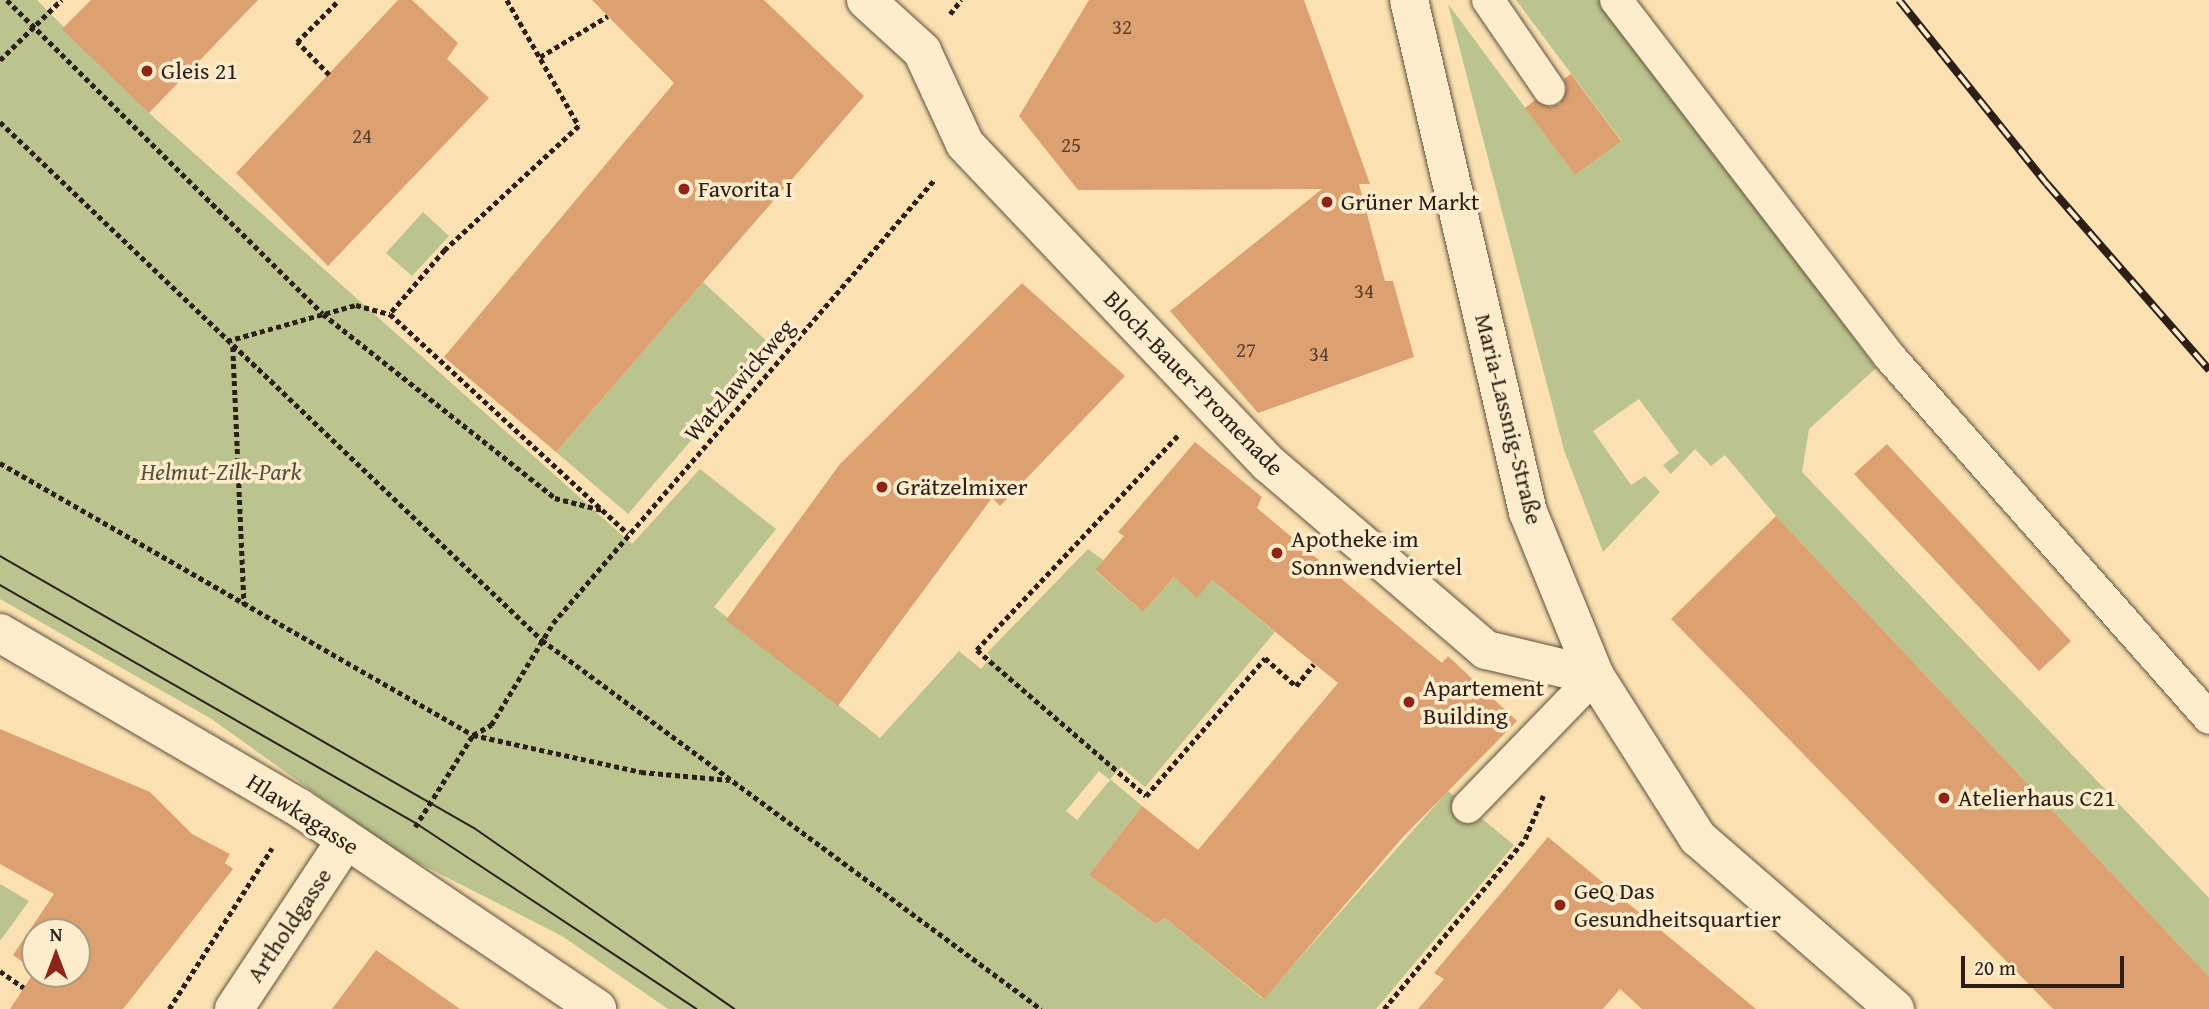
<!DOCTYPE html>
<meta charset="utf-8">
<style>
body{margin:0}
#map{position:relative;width:2209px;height:1009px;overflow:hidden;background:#fbe1b1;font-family:"Gentium Book Plus",serif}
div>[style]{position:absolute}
.green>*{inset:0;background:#bbc38e}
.building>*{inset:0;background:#dca071}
.path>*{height:4.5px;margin-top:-2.25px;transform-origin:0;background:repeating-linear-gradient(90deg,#2d1f17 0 5px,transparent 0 8.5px)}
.roads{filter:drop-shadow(0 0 2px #60503e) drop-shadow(0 0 2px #60503e)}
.lane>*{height:32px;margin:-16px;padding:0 16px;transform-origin:16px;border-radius:16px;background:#fceccc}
.street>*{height:38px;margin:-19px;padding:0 19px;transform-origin:19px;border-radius:19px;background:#fceccc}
.tram>*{height:2px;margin:-1px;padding:0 1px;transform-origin:1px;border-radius:1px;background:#2d1f17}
.rail>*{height:8px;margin-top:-4px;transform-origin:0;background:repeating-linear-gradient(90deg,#fceccc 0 16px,#2d1f17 0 32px);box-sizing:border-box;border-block:2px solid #2d1f17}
.dots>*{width:19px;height:19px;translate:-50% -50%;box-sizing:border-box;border:4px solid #fceccc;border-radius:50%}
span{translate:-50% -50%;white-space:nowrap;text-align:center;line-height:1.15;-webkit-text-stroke:7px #fceccc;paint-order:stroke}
.number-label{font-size:21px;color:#593f2e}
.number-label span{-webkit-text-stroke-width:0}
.poi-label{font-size:24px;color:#2d1f17}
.left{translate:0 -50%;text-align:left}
.street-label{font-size:24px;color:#2d1f17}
.park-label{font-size:24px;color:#58503b;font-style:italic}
.north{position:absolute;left:21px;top:918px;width:70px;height:70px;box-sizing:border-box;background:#fceccc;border:2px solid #a99a84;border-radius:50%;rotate:0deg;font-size:19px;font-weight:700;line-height:28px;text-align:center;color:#2d1f17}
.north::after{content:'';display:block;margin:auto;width:24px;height:32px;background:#8f2418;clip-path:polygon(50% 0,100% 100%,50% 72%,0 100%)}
.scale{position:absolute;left:1961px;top:956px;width:163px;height:32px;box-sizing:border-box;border:4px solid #2d1f17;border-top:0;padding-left:9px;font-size:21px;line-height:24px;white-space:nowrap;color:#2d1f17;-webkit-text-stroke:5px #fceccc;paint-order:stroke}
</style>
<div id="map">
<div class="green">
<i style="clip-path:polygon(evenodd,0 0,37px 0,149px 113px,632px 544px,700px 469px,776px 529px,714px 607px,880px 738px,959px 651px,981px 669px,991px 657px,987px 653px,1088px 549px,1103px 560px,1095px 571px,1143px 612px,1174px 577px,1197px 597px,1212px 580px,1275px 632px,1145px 787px,1121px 767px,1110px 779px,1142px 806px,1089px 875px,1156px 924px,1165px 918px,1263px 999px,1448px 791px,1514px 845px,1376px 1009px,668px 1009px,562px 936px,399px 853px,210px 718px,0 599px,0 0,1099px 771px,1110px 780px,1077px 820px,1066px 811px,1099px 771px)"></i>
<i style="clip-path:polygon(1516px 0,1606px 0,1876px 368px,1809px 429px,1802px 472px,2209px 898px,2209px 977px,1776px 516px,1725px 455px,1711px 466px,1695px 449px,1671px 474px,1663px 465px,1679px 453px,1639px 399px,1593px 431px,1631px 485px,1645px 476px,1660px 492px,1603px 552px,1564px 450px,1448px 4px,1575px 175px,1621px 140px)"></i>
<i style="clip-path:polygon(423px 212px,449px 236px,412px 276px,386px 253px)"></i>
<i style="clip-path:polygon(703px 282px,772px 346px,628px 514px,556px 452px)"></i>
<i style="clip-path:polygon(0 884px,29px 901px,0 941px)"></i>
</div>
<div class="building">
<i style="clip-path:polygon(91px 0,258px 0,149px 113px,62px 29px)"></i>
<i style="clip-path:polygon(398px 0,412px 0,458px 43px,447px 59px,489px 98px,328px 266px,236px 173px)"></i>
<i style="clip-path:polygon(592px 0,764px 0,864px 96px,556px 452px,444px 357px,674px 83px)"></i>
<i style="clip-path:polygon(1089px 0,1304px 0,1370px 184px,1359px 184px,1385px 281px,1393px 281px,1414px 357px,1258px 413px,1170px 311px,1322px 189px,1078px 190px,1019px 116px)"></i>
<i style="clip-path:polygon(1571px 74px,1621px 141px,1575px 175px,1525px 108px,1535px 100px,1550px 107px,1560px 104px,1567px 88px,1564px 79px)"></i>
<i style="clip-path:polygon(1022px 283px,1125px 376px,1000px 506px,992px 498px,838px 706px,726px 620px,840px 464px)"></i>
<i style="clip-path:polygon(1195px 442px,1262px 497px,1257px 508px,1442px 663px,1448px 656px,1517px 721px,1402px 838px,1264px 999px,1165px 918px,1156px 924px,1089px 875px,1142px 806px,1198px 850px,1338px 683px,1212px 580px,1197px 598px,1174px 577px,1143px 612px,1095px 570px,1124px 536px,1118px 532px)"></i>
<i style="clip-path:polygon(1887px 444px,2071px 641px,2039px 671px,1854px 474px)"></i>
<i style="clip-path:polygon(1776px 516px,2209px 977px,2209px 1009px,2053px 1009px,1671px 619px)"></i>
<i style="clip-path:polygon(0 729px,150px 792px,192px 834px,230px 854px,225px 863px,233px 869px,123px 1009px,10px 1009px,35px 971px,77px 974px,77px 932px,35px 932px,35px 971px,13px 955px,54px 894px,0 864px)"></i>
<i style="clip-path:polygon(1548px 837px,1756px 1009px,1642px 1009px,1620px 989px,1603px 1009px,1418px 1009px,1444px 979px,1434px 973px)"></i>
<i style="clip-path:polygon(376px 950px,460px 1009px,332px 1009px)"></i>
</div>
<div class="path">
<i style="left:7px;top:0;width:445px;rotate:44.8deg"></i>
<i style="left:323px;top:314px;width:296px;rotate:38.4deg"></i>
<i style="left:555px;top:498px;width:49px;rotate:14.3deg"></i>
<i style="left:507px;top:0;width:145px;rotate:60.3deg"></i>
<i style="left:579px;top:126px;width:183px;rotate:137.2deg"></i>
<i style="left:445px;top:250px;width:84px;rotate:130.7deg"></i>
<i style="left:390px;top:314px;width:324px;rotate:42.7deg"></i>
<i style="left:950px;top:14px;width:18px;rotate:-52deg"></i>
<i style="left:540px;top:57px;width:79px;rotate:-31.1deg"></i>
<i style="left:0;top:60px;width:86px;rotate:-44.5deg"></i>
<i style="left:329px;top:75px;width:46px;rotate:-134.1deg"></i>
<i style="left:297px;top:42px;width:59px;rotate:-45deg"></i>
<i style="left:0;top:122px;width:750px;rotate:43.7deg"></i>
<i style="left:542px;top:640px;width:621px;rotate:36.48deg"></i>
<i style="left:227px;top:341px;width:134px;rotate:-15.6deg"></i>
<i style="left:356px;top:305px;width:35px;rotate:15deg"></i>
<i style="left:233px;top:347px;width:257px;rotate:87.5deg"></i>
<i style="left:1178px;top:436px;width:294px;rotate:133.2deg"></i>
<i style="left:977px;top:650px;width:223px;rotate:40.8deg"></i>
<i style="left:1146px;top:796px;width:182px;rotate:-49.2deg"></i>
<i style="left:1265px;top:658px;width:42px;rotate:42.1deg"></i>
<i style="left:1296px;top:686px;width:28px;rotate:-51deg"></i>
<i style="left:0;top:463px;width:546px;rotate:29.9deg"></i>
<i style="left:473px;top:735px;width:172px;rotate:12.4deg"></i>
<i style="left:641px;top:772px;width:89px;rotate:5.1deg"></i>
<i style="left:415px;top:827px;width:109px;rotate:-57.8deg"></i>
<i style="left:473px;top:735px;width:21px;rotate:-29deg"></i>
<i style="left:491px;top:725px;width:119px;rotate:-58.7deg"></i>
<i style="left:553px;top:623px;width:586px;rotate:-49.29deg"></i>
<i style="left:0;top:971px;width:29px;rotate:35deg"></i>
<i style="left:169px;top:1009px;width:191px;rotate:-57.4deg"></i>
<i style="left:1384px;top:1009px;width:221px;rotate:-50.3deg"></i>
<i style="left:1525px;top:839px;width:47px;rotate:-67.3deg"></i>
</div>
<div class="roads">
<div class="lane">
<i style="left:1488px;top:0;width:108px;rotate:55.6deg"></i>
<i style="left:1616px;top:0;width:449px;rotate:52.5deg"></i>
<i style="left:1889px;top:356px;width:483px;rotate:48.5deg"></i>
<i style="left:1468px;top:807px;width:182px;rotate:-45.9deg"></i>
</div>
<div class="street">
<i style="left:866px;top:0;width:76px;rotate:42.3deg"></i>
<i style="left:922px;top:51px;width:102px;rotate:65.2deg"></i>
<i style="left:965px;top:144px;width:441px;rotate:46.5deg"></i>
<i style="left:1269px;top:464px;width:286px;rotate:40.6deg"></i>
<i style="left:1486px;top:650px;width:112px;rotate:13.4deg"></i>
<i style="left:1409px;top:0;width:526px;rotate:76.92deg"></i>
<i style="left:1528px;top:512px;width:177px;rotate:67.8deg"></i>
<i style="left:1595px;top:676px;width:192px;rotate:57.6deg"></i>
<i style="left:1698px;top:838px;width:261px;rotate:41deg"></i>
<i style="left:0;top:633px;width:345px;rotate:30.3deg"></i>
<i style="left:298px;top:807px;width:361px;rotate:34deg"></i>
<i style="left:234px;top:1009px;width:201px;rotate:-56.5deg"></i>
</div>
</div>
<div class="tram">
<i style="left:0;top:556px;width:546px;rotate:29.85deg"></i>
<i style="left:474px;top:828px;width:317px;rotate:34.8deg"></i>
<i style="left:0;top:585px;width:481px;rotate:29.8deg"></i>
<i style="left:417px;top:824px;width:335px;rotate:33.5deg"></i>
</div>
<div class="rail">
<i style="left:1899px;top:0;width:236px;rotate:51.2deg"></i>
<i style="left:2047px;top:184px;width:247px;rotate:48.9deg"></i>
</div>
<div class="dots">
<i style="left:147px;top:71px;background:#8f2418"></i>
<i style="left:684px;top:189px;background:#8f2418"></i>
<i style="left:1327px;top:202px;background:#8f2418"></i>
<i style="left:882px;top:487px;background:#8f2418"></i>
<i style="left:1277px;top:553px;background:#8f2418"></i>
<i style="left:1409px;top:702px;background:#8f2418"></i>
<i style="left:1944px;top:798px;background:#8f2418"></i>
<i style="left:1560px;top:905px;background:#8f2418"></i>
</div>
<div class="number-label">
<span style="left:1122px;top:27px">32</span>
<span style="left:362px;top:136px">24</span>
<span style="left:1071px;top:145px">25</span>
<span style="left:1364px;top:291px">34</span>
<span style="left:1246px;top:350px">27</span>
<span style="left:1319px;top:354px">34</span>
</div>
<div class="poi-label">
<span class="left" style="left:161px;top:71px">Gleis 21</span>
<span class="left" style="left:698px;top:189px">Favorita I</span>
<span class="left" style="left:1341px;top:202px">Grüner Markt</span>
<span class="left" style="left:896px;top:487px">Grätzelmixer</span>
<span class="left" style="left:1291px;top:553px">Apotheke im<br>Sonnwendviertel</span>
<span class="left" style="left:1423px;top:702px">Apartement<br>Building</span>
<span class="left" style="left:1958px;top:798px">Atelierhaus C21</span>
<span class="left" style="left:1574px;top:905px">GeQ Das<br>Gesundheitsquartier</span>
</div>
<div class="street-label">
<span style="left:739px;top:380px;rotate:-49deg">Watzlawickweg</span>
<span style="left:1194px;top:383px;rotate:46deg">Bloch-Bauer-Promenade</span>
<span style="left:1509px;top:419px;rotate:76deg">Maria-Lassnig-Straße</span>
<span style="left:303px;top:814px;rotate:33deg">Hlawkagasse</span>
<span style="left:289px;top:925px;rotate:-56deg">Artholdgasse</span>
</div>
<div class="park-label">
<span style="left:221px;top:472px">Helmut-Zilk-Park</span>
</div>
<div class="north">N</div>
<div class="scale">20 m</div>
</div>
